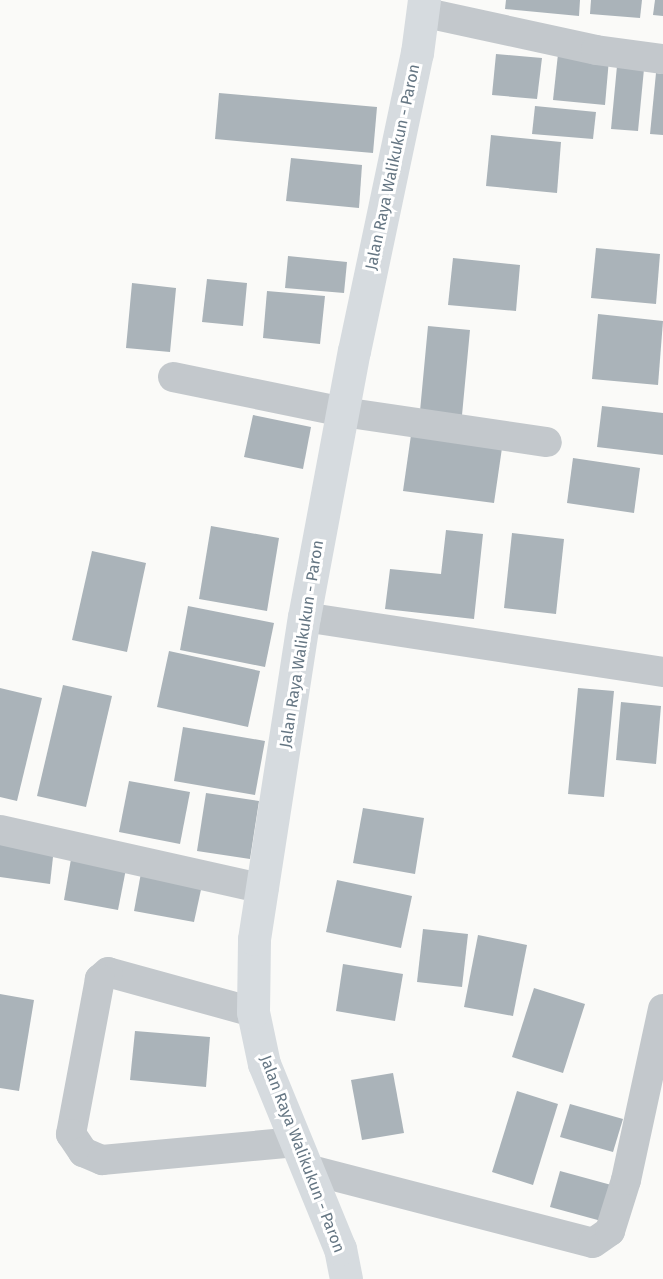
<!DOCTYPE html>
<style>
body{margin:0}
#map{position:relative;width:663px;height:1279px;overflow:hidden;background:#fafaf8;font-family:"Fira Sans",sans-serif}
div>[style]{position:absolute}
.building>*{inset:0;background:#aab3b9}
.street>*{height:30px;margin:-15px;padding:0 15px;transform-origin:15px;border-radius:15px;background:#c3c8cc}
.secondary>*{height:33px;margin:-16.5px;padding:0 16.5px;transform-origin:16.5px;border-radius:16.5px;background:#d6dbdf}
span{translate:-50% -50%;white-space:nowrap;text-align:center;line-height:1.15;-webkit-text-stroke:6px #fff;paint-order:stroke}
.street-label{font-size:16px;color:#657683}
</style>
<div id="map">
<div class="building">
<i style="clip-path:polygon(506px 0,580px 0,579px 16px,505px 9px)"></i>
<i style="clip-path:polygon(591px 0,642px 0,640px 18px,590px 14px)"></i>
<i style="clip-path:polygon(655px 0,663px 0,663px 16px,653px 15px)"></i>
<i style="clip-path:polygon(496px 54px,542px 58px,537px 99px,492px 95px)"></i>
<i style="clip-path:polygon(558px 54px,609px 59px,605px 105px,553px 100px)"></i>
<i style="clip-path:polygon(617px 66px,644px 69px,638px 131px,611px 129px)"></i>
<i style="clip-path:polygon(656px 73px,663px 74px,663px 135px,650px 134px)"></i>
<i style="clip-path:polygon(219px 93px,377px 107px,373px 153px,215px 139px)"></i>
<i style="clip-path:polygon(535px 106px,596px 112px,593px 139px,532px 134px)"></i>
<i style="clip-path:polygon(491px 135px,561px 142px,557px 193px,486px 186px)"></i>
<i style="clip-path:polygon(291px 158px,362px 165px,359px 208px,286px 201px)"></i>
<i style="clip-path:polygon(596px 248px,660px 254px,656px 304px,591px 298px)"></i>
<i style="clip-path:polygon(288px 256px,347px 262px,344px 293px,285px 288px)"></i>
<i style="clip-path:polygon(453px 258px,520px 265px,516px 311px,448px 305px)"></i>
<i style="clip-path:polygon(207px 279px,247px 283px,243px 326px,202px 322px)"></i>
<i style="clip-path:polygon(132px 283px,176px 288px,170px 352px,126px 348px)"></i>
<i style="clip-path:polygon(267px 291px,325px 296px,320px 344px,263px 338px)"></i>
<i style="clip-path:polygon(598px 314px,663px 321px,658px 385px,592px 379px)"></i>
<i style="clip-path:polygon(428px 326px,470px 330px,462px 415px,420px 411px)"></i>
<i style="clip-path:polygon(602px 406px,663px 413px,663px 455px,597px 447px)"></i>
<i style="clip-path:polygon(253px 415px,311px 427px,303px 469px,244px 457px)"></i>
<i style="clip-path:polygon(411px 435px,502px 448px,494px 503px,403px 491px)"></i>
<i style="clip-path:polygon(573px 458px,640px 468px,634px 513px,567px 503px)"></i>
<i style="clip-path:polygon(211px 526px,279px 538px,267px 611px,199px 599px)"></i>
<i style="clip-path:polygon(446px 530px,483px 534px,474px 619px,385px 609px,390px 569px,441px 574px)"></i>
<i style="clip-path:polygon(512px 533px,564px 539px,556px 614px,504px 608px)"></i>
<i style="clip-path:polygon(92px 551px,146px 563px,127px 652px,72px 640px)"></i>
<i style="clip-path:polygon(188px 606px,274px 623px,265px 667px,180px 650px)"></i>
<i style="clip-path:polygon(169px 651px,260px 671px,248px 727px,157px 707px)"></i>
<i style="clip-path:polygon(63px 685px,112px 696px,86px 807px,37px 796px)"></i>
<i style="clip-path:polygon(0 688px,42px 698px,17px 801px,0 797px)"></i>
<i style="clip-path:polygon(578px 688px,614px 691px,604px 797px,568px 794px)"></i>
<i style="clip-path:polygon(621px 702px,661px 706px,656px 764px,616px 760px)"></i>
<i style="clip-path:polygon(183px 727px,265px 741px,255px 795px,174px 781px)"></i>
<i style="clip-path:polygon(129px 781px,190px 792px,180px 844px,119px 832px)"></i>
<i style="clip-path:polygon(206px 793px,259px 801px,250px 859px,197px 851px)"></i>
<i style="clip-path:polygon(363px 808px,424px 818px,415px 874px,353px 863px)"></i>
<i style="clip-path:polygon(0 841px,54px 848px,50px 884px,0 877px)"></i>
<i style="clip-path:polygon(71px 859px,126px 869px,118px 910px,64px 900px)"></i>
<i style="clip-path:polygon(141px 873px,202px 885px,194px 922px,134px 911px)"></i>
<i style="clip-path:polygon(337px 880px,412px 896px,401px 948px,326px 932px)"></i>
<i style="clip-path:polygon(423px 929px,468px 934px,462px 987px,417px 982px)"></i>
<i style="clip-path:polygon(478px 935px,527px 945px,513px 1016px,464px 1007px)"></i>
<i style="clip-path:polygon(343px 964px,403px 974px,395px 1021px,336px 1011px)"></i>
<i style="clip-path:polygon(534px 988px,585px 1004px,563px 1073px,512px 1057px)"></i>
<i style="clip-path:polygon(0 994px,34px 1000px,19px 1091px,0 1088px)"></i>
<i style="clip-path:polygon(135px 1031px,210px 1037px,206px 1087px,130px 1080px)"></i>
<i style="clip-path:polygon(393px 1073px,404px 1133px,362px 1140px,351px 1080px)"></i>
<i style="clip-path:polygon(517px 1091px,558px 1104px,533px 1185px,492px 1172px)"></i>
<i style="clip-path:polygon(570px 1104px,623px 1119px,613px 1152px,560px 1137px)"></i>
<i style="clip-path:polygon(560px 1171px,615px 1186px,605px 1222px,550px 1207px)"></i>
</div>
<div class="street">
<i style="left:422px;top:12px;width:178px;rotate:12.3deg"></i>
<i style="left:596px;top:50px;width:68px;rotate:7.7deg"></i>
<i style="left:173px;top:377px;width:174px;rotate:11.6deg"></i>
<i style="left:343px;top:412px;width:206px;rotate:8.4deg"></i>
<i style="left:304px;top:617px;width:363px;rotate:8.7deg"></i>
<i style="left:0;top:830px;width:270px;rotate:12.6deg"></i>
<i style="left:253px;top:1012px;width:150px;rotate:-164.6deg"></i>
<i style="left:108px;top:972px;width:11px;rotate:139deg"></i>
<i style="left:100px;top:979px;width:158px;rotate:100.6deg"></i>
<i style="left:71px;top:1134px;width:22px;rotate:56deg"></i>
<i style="left:83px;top:1152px;width:21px;rotate:23deg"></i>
<i style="left:102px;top:1160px;width:195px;rotate:-5.3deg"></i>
<i style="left:307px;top:1169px;width:295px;rotate:14.5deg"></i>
<i style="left:593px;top:1243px;width:21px;rotate:-35deg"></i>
<i style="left:610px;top:1231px;width:53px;rotate:-72.6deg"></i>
<i style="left:626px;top:1180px;width:175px;rotate:-77.8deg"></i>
</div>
<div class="secondary">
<i style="left:346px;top:1279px;width:31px;rotate:-101deg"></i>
<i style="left:340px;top:1249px;width:200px;rotate:-112.3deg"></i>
<i style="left:264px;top:1064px;width:53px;rotate:-101.9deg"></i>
<i style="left:253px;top:1012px;width:73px;rotate:-89.2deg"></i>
<i style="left:254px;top:939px;width:326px;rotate:-81.2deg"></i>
<i style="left:304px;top:617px;width:271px;rotate:-79.4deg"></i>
<i style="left:354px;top:351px;width:305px;rotate:-78.1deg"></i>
<i style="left:417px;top:53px;width:53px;rotate:-82.5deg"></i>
</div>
<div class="street-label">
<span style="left:393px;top:167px;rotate:-78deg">Jalan Raya Walikukun - Paron</span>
<span style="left:302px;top:644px;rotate:-81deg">Jalan Raya Walikukun - Paron</span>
<span style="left:302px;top:1154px;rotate:69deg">Jalan Raya Walikukun - Paron</span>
</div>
</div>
